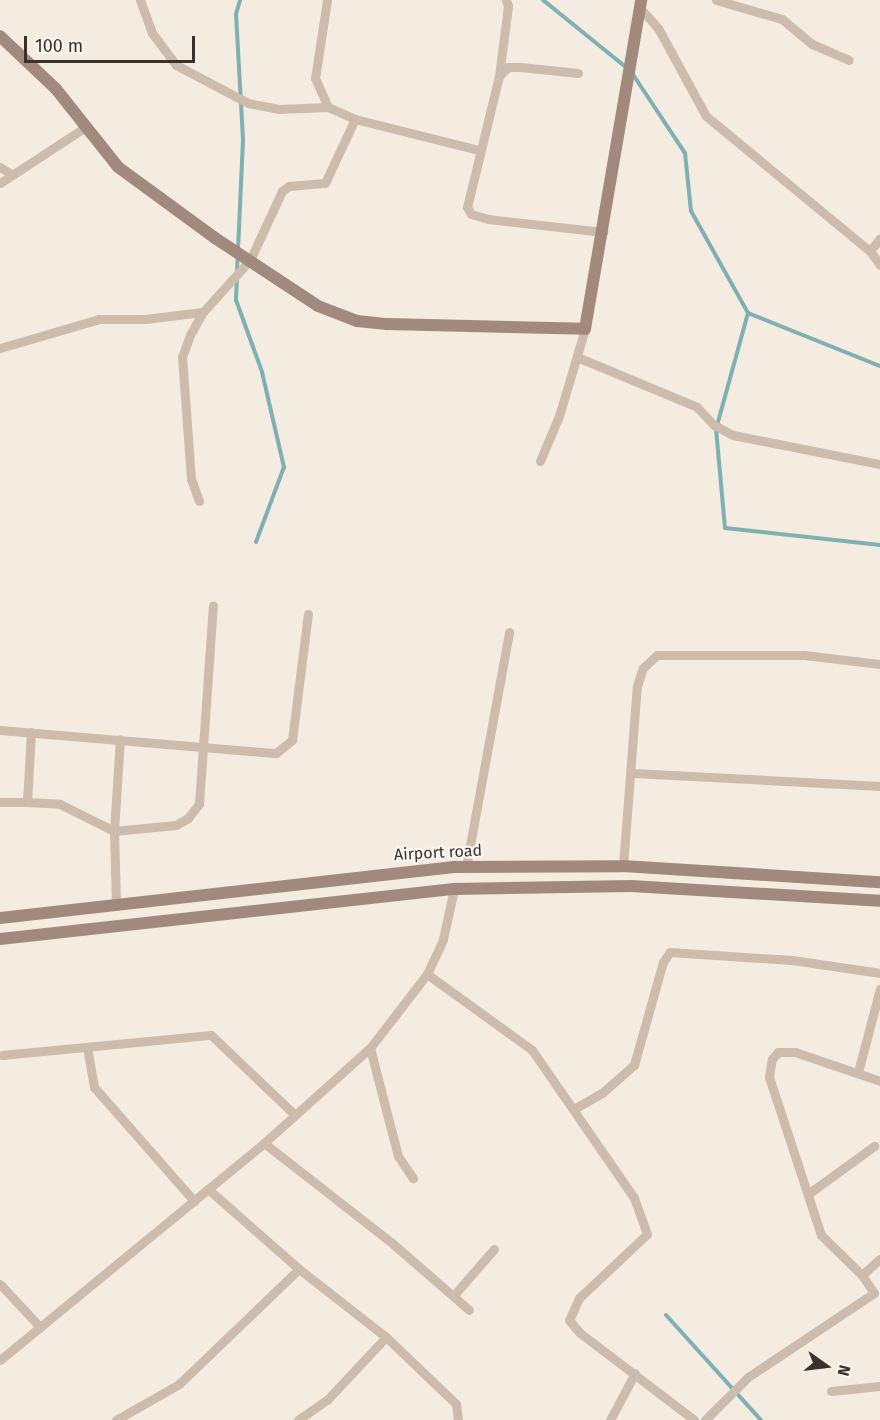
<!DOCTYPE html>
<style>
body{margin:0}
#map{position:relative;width:880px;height:1420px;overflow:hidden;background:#f4ebe1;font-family:"Fira Sans",sans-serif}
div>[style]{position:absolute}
.stream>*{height:4px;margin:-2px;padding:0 2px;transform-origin:2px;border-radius:2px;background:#7fb0b2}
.street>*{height:9px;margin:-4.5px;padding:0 4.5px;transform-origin:4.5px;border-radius:4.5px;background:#cdbbac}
.secondary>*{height:12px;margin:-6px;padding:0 6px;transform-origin:6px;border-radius:6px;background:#a18a7d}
span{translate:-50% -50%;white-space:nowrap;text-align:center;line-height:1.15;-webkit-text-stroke:4.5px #fbf5ee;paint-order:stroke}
.street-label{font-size:16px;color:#3b302b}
.north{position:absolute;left:796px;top:1336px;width:60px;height:60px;-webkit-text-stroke:4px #fbf5ee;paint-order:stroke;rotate:104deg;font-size:16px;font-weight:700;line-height:24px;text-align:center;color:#3b302b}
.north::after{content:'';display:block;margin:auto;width:21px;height:27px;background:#3b302b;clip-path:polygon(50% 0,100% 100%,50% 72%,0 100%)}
.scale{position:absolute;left:24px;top:36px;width:171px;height:27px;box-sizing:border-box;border:3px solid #3b302b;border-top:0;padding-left:8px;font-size:18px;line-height:21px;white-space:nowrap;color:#3b302b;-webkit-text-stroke:4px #fbf5ee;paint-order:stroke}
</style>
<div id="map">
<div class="stream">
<i style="left:543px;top:0;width:108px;rotate:39deg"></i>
<i style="left:632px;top:73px;width:96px;rotate:56.5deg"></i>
<i style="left:685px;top:153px;width:58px;rotate:84.1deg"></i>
<i style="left:691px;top:211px;width:117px;rotate:60.8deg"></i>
<i style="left:748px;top:313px;width:120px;rotate:105.4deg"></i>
<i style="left:716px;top:429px;width:99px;rotate:84.8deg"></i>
<i style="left:725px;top:528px;width:156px;rotate:6.3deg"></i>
<i style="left:237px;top:272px;width:133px;rotate:-87.4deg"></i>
<i style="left:243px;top:139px;width:125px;rotate:-93.2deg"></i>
<i style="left:236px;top:14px;width:15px;rotate:-74deg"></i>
<i style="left:237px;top:279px;width:21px;rotate:93deg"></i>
<i style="left:236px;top:300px;width:77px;rotate:70.1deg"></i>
<i style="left:262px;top:372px;width:98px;rotate:77deg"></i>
<i style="left:284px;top:467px;width:80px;rotate:110.5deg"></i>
<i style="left:748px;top:313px;width:142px;rotate:21.9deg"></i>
<i style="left:666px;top:1315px;width:142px;rotate:47.9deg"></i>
</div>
<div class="street">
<i style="left:140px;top:0;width:35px;rotate:70deg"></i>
<i style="left:152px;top:33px;width:40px;rotate:53deg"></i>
<i style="left:176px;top:65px;width:81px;rotate:27.8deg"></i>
<i style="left:248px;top:103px;width:31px;rotate:11deg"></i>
<i style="left:278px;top:109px;width:50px;rotate:-2.3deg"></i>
<i style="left:328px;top:107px;width:30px;rotate:24deg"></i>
<i style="left:355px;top:119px;width:127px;rotate:14.1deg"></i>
<i style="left:327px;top:0;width:79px;rotate:98.7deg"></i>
<i style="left:315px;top:78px;width:32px;rotate:66deg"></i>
<i style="left:716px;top:0;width:69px;rotate:16.1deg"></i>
<i style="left:782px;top:19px;width:39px;rotate:40deg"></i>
<i style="left:812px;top:44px;width:40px;rotate:23.4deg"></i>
<i style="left:639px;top:7px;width:28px;rotate:48deg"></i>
<i style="left:658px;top:28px;width:100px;rotate:61.4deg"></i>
<i style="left:706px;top:116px;width:212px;rotate:39.5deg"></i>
<i style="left:870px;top:251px;width:17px;rotate:54deg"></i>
<i style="left:578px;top:73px;width:58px;rotate:-174.1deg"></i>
<i style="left:520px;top:67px;width:12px;rotate:180deg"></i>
<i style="left:508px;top:67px;width:13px;rotate:135deg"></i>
<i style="left:499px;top:76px;width:135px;rotate:103.7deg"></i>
<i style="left:467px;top:207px;width:8px;rotate:60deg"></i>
<i style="left:471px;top:214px;width:18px;rotate:16deg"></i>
<i style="left:488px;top:219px;width:116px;rotate:6.4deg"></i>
<i style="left:499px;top:76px;width:71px;rotate:-82.7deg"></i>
<i style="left:508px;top:6px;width:6px;rotate:-108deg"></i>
<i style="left:0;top:167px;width:15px;rotate:32deg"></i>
<i style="left:0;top:183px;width:104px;rotate:-33.2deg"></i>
<i style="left:870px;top:251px;width:16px;rotate:-52deg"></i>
<i style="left:0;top:348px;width:103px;rotate:-16.3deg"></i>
<i style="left:99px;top:319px;width:46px"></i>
<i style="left:145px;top:319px;width:58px;rotate:-6.9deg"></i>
<i style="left:577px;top:357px;width:130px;rotate:22.6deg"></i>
<i style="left:697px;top:407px;width:25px;rotate:47deg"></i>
<i style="left:714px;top:425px;width:21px;rotate:28deg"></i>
<i style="left:733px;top:435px;width:150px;rotate:11.2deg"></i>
<i style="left:540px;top:461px;width:49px;rotate:-67.1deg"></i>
<i style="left:559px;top:416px;width:91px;rotate:-73.4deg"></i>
<i style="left:199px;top:501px;width:23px;rotate:-110deg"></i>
<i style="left:191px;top:479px;width:122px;rotate:-94.2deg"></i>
<i style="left:182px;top:357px;width:23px;rotate:-70deg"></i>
<i style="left:190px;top:335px;width:26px;rotate:-61deg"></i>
<i style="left:203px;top:312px;width:70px;rotate:-47.9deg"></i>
<i style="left:250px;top:260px;width:76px;rotate:-65.1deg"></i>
<i style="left:282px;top:191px;width:9px;rotate:-36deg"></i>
<i style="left:289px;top:186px;width:36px;rotate:-5deg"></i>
<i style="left:325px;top:183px;width:71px;rotate:-64.9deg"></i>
<i style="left:0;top:730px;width:277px;rotate:4.8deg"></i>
<i style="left:276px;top:753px;width:21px;rotate:-39deg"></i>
<i style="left:292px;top:740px;width:127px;rotate:-82.8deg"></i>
<i style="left:31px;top:732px;width:70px;rotate:93.3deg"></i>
<i style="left:27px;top:802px;width:33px;rotate:3deg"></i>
<i style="left:60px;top:804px;width:60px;rotate:26.6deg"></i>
<i style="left:114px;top:831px;width:62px;rotate:-5.5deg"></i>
<i style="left:176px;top:825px;width:14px;rotate:-30deg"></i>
<i style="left:188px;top:818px;width:18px;rotate:-52deg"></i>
<i style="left:199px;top:804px;width:199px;rotate:-86deg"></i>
<i style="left:633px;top:773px;width:247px;rotate:3deg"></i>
<i style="left:0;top:802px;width:27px"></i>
<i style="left:623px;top:866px;width:181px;rotate:-85.6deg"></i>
<i style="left:637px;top:686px;width:19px;rotate:-72deg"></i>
<i style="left:643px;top:668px;width:19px;rotate:-43deg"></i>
<i style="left:657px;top:655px;width:147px"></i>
<i style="left:804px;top:655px;width:77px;rotate:6.8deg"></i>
<i style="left:466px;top:867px;width:239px;rotate:-79.6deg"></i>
<i style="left:116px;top:905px;width:74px;rotate:-91.5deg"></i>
<i style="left:114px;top:831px;width:92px;rotate:-86.3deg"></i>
<i style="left:427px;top:974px;width:130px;rotate:35.9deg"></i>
<i style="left:532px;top:1050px;width:180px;rotate:55.4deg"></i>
<i style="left:634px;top:1198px;width:38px;rotate:70deg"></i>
<i style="left:647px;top:1234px;width:93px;rotate:136.7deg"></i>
<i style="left:579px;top:1298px;width:24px;rotate:114deg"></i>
<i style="left:569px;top:1320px;width:17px;rotate:50deg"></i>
<i style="left:580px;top:1333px;width:143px;rotate:37.3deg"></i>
<i style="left:87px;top:1047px;width:41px;rotate:80.1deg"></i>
<i style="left:94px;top:1087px;width:152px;rotate:48.7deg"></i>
<i style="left:370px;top:1048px;width:112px;rotate:75.5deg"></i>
<i style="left:398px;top:1156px;width:27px;rotate:56deg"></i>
<i style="left:2px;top:1055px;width:210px;rotate:-5.5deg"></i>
<i style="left:211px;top:1035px;width:116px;rotate:43.6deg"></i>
<i style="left:858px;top:1072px;width:86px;rotate:-75.2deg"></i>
<i style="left:574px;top:1109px;width:32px;rotate:-30deg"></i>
<i style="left:602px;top:1093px;width:43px;rotate:-41.2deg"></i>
<i style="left:634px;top:1065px;width:107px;rotate:-74.3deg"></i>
<i style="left:663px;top:962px;width:12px;rotate:-55deg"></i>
<i style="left:670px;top:952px;width:122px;rotate:3.8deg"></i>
<i style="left:792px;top:960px;width:89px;rotate:8.4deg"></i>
<i style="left:264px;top:1143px;width:162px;rotate:38deg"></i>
<i style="left:392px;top:1243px;width:102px;rotate:41deg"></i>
<i style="left:208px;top:1189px;width:121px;rotate:41.3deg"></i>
<i style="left:299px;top:1269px;width:110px;rotate:38deg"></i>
<i style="left:386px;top:1337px;width:97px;rotate:43.7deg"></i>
<i style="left:456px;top:1404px;width:16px;rotate:83deg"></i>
<i style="left:808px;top:1194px;width:82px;rotate:-36deg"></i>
<i style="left:862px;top:1275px;width:24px;rotate:-42deg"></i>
<i style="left:0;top:1284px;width:59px;rotate:47.1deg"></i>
<i style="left:454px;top:1295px;width:61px;rotate:-49deg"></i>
<i style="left:0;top:1360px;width:342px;rotate:-39.4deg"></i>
<i style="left:264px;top:1143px;width:142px;rotate:-41.9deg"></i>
<i style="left:370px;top:1048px;width:93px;rotate:-52.4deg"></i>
<i style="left:427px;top:974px;width:38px;rotate:-65deg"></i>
<i style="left:443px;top:939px;width:51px;rotate:-77.6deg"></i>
<i style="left:831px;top:1391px;width:49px;rotate:-5.8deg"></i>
<i style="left:116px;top:1420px;width:73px;rotate:-29.7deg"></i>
<i style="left:179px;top:1384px;width:166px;rotate:-43.8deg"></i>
<i style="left:298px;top:1420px;width:35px;rotate:-35deg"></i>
<i style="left:327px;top:1400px;width:86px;rotate:-46.9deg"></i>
<i style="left:610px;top:1420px;width:53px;rotate:-62deg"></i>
<i style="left:705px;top:1420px;width:61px;rotate:-45deg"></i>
<i style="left:748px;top:1377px;width:151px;rotate:-33.7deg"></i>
<i style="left:874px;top:1293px;width:22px;rotate:-124deg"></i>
<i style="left:862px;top:1275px;width:57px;rotate:-135.7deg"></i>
<i style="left:821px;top:1235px;width:166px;rotate:-108.2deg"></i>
<i style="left:769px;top:1077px;width:18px;rotate:-81deg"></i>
<i style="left:772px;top:1059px;width:9px;rotate:-49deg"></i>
<i style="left:778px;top:1052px;width:17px"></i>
<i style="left:795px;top:1052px;width:90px;rotate:18.8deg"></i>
</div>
<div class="secondary">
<i style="left:0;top:36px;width:77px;rotate:43.4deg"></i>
<i style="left:56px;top:89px;width:100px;rotate:51.5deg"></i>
<i style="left:118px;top:167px;width:120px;rotate:36.2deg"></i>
<i style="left:215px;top:238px;width:123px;rotate:33.4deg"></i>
<i style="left:318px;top:306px;width:42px;rotate:21deg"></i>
<i style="left:357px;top:321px;width:30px;rotate:6deg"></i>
<i style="left:387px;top:324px;width:198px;rotate:1.4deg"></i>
<i style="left:585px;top:329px;width:334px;rotate:-80.3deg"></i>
<i style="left:0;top:918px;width:459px;rotate:-6.4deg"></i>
<i style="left:456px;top:867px;width:167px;rotate:-0.3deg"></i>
<i style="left:623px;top:866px;width:257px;rotate:3.6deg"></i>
<i style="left:0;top:939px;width:457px;rotate:-6.3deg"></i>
<i style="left:454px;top:889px;width:177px;rotate:-1deg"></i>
<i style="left:631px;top:886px;width:249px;rotate:3.4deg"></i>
</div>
<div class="street-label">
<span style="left:438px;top:853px;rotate:-3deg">Airport road</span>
</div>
<div class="north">N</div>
<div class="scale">100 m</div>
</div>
